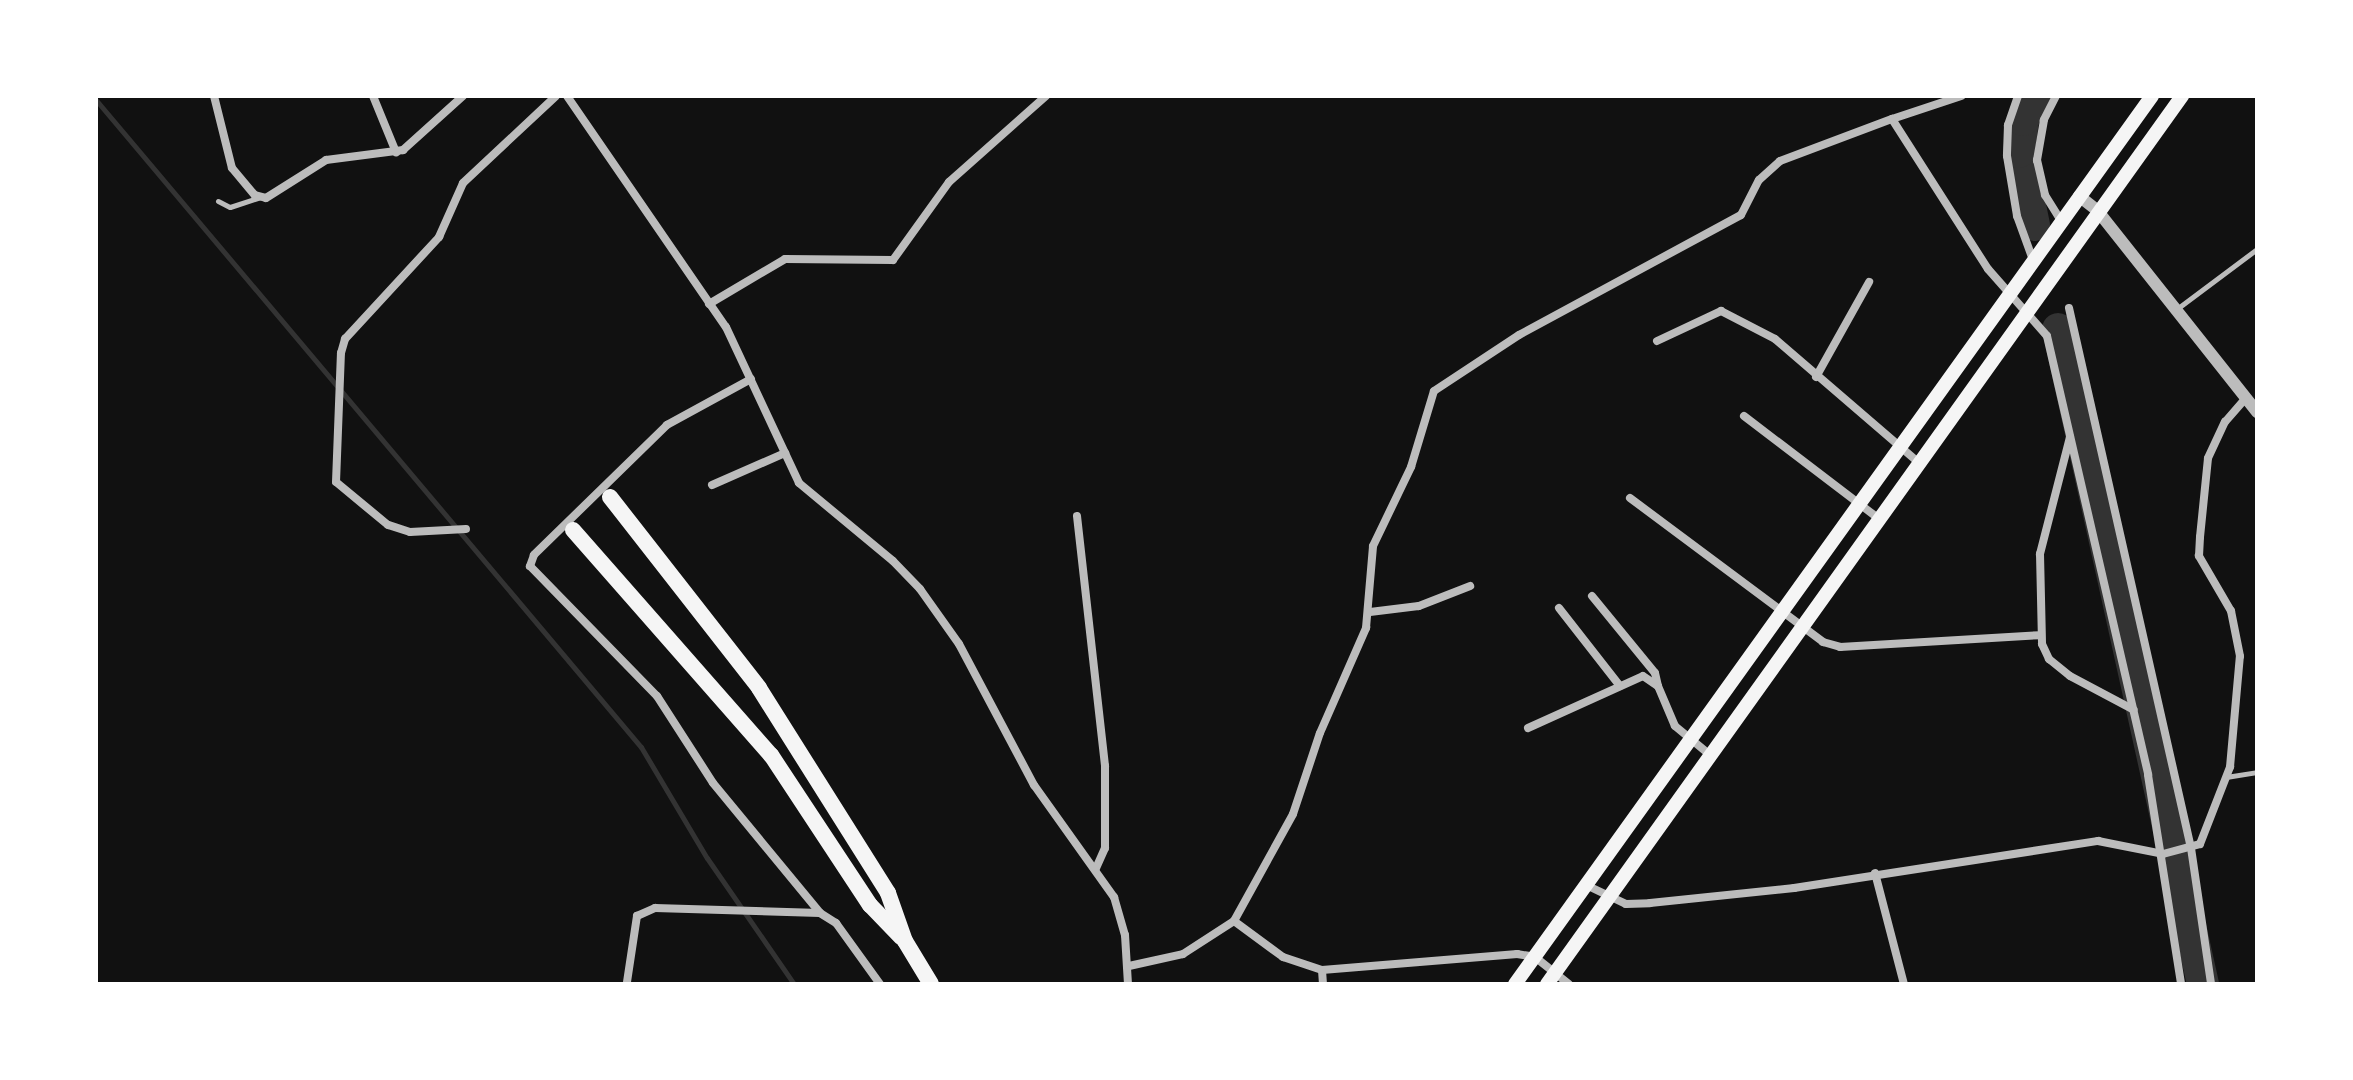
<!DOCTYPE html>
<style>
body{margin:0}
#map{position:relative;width:2353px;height:1080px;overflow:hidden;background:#111;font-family:"IBM Plex Sans",sans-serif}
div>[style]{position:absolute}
.stream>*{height:5px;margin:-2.5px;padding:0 2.5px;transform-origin:2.5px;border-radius:2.5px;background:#333}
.river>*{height:32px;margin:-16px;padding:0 16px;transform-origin:16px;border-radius:16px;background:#333}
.service>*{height:5px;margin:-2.5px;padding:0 2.5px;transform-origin:2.5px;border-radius:2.5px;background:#bcbcbc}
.minor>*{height:8px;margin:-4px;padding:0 4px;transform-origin:4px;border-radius:4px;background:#bcbcbc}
.tertiary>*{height:12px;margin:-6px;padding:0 6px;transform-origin:6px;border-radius:6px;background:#bcbcbc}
.primary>*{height:14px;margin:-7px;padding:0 7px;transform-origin:7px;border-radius:7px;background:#f5f5f5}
.trunk>*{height:16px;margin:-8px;padding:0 8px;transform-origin:8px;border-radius:8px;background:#f5f5f5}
span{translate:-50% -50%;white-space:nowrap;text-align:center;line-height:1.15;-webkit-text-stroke:6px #fff;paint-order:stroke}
.frame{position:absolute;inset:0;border:98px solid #fff;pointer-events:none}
</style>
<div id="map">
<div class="stream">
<i style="left:96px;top:100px;width:846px;rotate:49.89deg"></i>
<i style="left:641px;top:747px;width:129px;rotate:59.3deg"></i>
<i style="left:707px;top:858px;width:153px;rotate:55.4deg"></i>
</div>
<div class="river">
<i style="left:2034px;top:225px;width:75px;rotate:-101.6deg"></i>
<i style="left:2019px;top:152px;width:32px;rotate:-83deg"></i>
<i style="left:2023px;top:120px;width:27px;rotate:-63deg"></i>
<i style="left:2058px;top:329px;width:671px;rotate:77.52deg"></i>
</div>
<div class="service">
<i style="left:218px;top:201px;width:13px;rotate:27deg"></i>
<i style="left:230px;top:207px;width:32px;rotate:-18deg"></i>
<i style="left:2178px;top:308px;width:99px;rotate:-36.8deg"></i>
<i style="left:2226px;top:777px;width:31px;rotate:-9deg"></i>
</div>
<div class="minor">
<i style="left:214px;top:96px;width:74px;rotate:76deg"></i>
<i style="left:232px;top:168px;width:35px;rotate:50deg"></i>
<i style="left:255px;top:195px;width:11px;rotate:15deg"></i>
<i style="left:266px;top:198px;width:71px;rotate:-32.3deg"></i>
<i style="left:326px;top:160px;width:78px;rotate:-7.4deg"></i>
<i style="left:403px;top:150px;width:81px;rotate:-42deg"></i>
<i style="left:373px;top:96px;width:61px;rotate:67.7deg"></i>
<i style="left:567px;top:96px;width:280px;rotate:55.5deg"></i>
<i style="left:726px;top:327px;width:172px;rotate:64.9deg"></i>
<i style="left:799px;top:483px;width:122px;rotate:39.7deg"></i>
<i style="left:893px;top:561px;width:39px;rotate:46deg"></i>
<i style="left:920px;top:589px;width:67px;rotate:54.7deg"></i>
<i style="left:959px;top:644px;width:160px;rotate:62deg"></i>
<i style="left:1034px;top:785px;width:138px;rotate:54.5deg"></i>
<i style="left:1114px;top:897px;width:40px;rotate:74deg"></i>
<i style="left:1125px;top:935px;width:49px;rotate:86.5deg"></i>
<i style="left:2018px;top:96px;width:31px;rotate:109deg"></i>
<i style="left:2008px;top:125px;width:31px;rotate:92deg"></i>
<i style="left:2007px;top:156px;width:61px;rotate:80.5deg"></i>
<i style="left:2017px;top:216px;width:47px;rotate:70deg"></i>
<i style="left:2056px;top:96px;width:27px;rotate:117deg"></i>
<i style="left:2044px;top:120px;width:41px;rotate:99.9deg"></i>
<i style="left:2037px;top:160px;width:36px;rotate:77deg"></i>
<i style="left:2045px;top:195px;width:31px;rotate:58deg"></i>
<i style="left:1892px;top:119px;width:73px;rotate:-18.4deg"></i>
<i style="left:709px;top:304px;width:88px;rotate:-30.6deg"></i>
<i style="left:785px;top:259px;width:108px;rotate:0.5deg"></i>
<i style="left:893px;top:260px;width:96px;rotate:-54.3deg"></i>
<i style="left:949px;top:182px;width:130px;rotate:-41.6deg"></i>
<i style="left:2069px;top:308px;width:554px;rotate:77.27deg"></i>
<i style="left:2191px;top:848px;width:137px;rotate:81.6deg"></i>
<i style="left:1657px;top:341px;width:71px;rotate:-25.1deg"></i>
<i style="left:1721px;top:311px;width:61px;rotate:27.4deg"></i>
<i style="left:1775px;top:339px;width:189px;rotate:40.7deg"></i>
<i style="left:1816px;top:377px;width:109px;rotate:-60.8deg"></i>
<i style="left:751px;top:379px;width:96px;rotate:151.3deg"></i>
<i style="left:667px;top:425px;width:186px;rotate:135.7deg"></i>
<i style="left:534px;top:555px;width:12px;rotate:110deg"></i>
<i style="left:530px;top:566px;width:182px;rotate:45.7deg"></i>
<i style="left:657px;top:696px;width:103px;rotate:57.2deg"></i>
<i style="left:713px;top:783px;width:168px;rotate:50.5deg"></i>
<i style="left:1744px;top:416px;width:168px;rotate:37.3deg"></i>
<i style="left:2070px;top:437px;width:121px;rotate:104.4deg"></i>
<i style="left:2040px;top:554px;width:90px;rotate:88.7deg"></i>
<i style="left:2042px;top:644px;width:17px;rotate:65deg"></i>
<i style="left:2049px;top:659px;width:27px;rotate:39deg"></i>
<i style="left:2070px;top:676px;width:72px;rotate:28deg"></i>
<i style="left:712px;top:485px;width:80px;rotate:-23.7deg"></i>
<i style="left:1630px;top:498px;width:241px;rotate:36.7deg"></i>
<i style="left:1823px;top:642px;width:18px;rotate:16deg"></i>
<i style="left:1840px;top:647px;width:200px;rotate:-3.4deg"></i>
<i style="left:1077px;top:516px;width:252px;rotate:83.6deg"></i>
<i style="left:1105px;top:766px;width:82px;rotate:90deg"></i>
<i style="left:1105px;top:848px;width:22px;rotate:114deg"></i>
<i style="left:466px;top:529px;width:56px;rotate:176.9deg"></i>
<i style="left:410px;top:532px;width:23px;rotate:-162deg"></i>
<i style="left:388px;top:525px;width:67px;rotate:-140.4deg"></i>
<i style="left:336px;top:482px;width:129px;rotate:-87.8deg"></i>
<i style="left:341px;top:353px;width:15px;rotate:-74deg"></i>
<i style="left:345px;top:339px;width:139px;rotate:-47.3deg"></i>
<i style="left:439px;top:237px;width:59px;rotate:-66deg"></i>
<i style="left:463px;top:183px;width:127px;rotate:-43.1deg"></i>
<i style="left:1592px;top:596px;width:99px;rotate:50.7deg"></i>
<i style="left:1655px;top:673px;width:13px;rotate:77deg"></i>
<i style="left:1559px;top:608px;width:99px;rotate:52deg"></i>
<i style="left:1370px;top:612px;width:49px;rotate:-7deg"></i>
<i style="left:1419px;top:606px;width:55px;rotate:-21.4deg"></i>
<i style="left:1528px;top:728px;width:126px;rotate:-24.3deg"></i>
<i style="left:1643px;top:676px;width:18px;rotate:34deg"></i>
<i style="left:1658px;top:686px;width:43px;rotate:67deg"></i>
<i style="left:1675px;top:726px;width:45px;rotate:39.6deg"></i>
<i style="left:1875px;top:873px;width:115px;rotate:75.4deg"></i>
<i style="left:1586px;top:885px;width:44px;rotate:25.4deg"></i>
<i style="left:1626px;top:904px;width:24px;rotate:-2deg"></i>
<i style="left:1650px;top:903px;width:145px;rotate:-5.9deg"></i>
<i style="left:1794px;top:888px;width:308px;rotate:-8.8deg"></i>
<i style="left:2098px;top:841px;width:66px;rotate:11.3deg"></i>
<i style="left:2163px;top:854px;width:38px;rotate:-15deg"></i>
<i style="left:2200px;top:844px;width:83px;rotate:-68.7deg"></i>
<i style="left:2230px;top:767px;width:111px;rotate:-84.9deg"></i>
<i style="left:2240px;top:656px;width:46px;rotate:-101.3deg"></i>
<i style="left:2231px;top:611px;width:64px;rotate:-120.2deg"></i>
<i style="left:2199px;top:556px;width:19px;rotate:-87deg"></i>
<i style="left:2200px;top:537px;width:79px;rotate:-84.2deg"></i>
<i style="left:2208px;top:458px;width:40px;rotate:-65deg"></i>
<i style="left:2225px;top:422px;width:32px;rotate:-49deg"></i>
<i style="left:1234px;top:921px;width:61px;rotate:36.3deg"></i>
<i style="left:1283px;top:957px;width:41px;rotate:18.4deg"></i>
<i style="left:1322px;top:970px;width:196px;rotate:-4.7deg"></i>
<i style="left:1517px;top:954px;width:18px;rotate:9deg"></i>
<i style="left:1535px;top:957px;width:43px;rotate:38.5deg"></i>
<i style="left:1129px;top:966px;width:55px;rotate:-12.5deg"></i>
<i style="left:1183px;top:954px;width:61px;rotate:-32.9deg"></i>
<i style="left:1234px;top:921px;width:122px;rotate:-61.1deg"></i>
<i style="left:1293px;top:814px;width:85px;rotate:-71.6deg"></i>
<i style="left:1320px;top:733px;width:115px;rotate:-66.3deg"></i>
<i style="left:1366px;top:628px;width:82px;rotate:-85.1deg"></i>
<i style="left:1373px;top:546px;width:88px;rotate:-64.3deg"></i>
<i style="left:1411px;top:467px;width:79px;rotate:-73.2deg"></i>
<i style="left:1434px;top:391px;width:102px;rotate:-33.4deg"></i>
<i style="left:1519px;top:335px;width:252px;rotate:-28.4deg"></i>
<i style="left:1741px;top:215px;width:39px;rotate:-63deg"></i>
<i style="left:1759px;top:180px;width:28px;rotate:-42deg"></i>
<i style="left:1780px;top:161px;width:120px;rotate:-20.6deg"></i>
<i style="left:1892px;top:119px;width:178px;rotate:57.4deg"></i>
<i style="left:1988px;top:269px;width:89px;rotate:48.6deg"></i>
<i style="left:2047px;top:336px;width:450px;rotate:77deg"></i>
<i style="left:2148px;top:775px;width:212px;rotate:81deg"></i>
<i style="left:1322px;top:970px;width:14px;rotate:86deg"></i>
<i style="left:627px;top:982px;width:67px;rotate:-81.4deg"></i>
<i style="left:637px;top:916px;width:20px;rotate:-24deg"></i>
<i style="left:655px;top:908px;width:165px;rotate:1.7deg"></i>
<i style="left:820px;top:913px;width:19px;rotate:32deg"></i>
<i style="left:836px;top:923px;width:75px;rotate:54.2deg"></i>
</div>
<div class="tertiary">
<i style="left:2079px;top:196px;width:23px;rotate:38deg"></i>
<i style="left:2097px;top:210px;width:258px;rotate:51.6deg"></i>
</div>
<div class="primary">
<i style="left:1515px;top:984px;width:1093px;rotate:-54.35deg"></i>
<i style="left:1547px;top:984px;width:1092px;rotate:-54.43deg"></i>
</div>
<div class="trunk">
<i style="left:610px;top:497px;width:242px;rotate:52deg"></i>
<i style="left:759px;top:688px;width:242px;rotate:57.8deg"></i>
<i style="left:888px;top:893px;width:51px;rotate:70.5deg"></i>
<i style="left:905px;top:941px;width:50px;rotate:58.8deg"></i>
<i style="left:573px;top:530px;width:300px;rotate:48.7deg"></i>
<i style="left:771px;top:755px;width:180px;rotate:56.6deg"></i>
<i style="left:870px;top:905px;width:45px;rotate:45.9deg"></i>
</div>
<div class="frame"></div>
</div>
